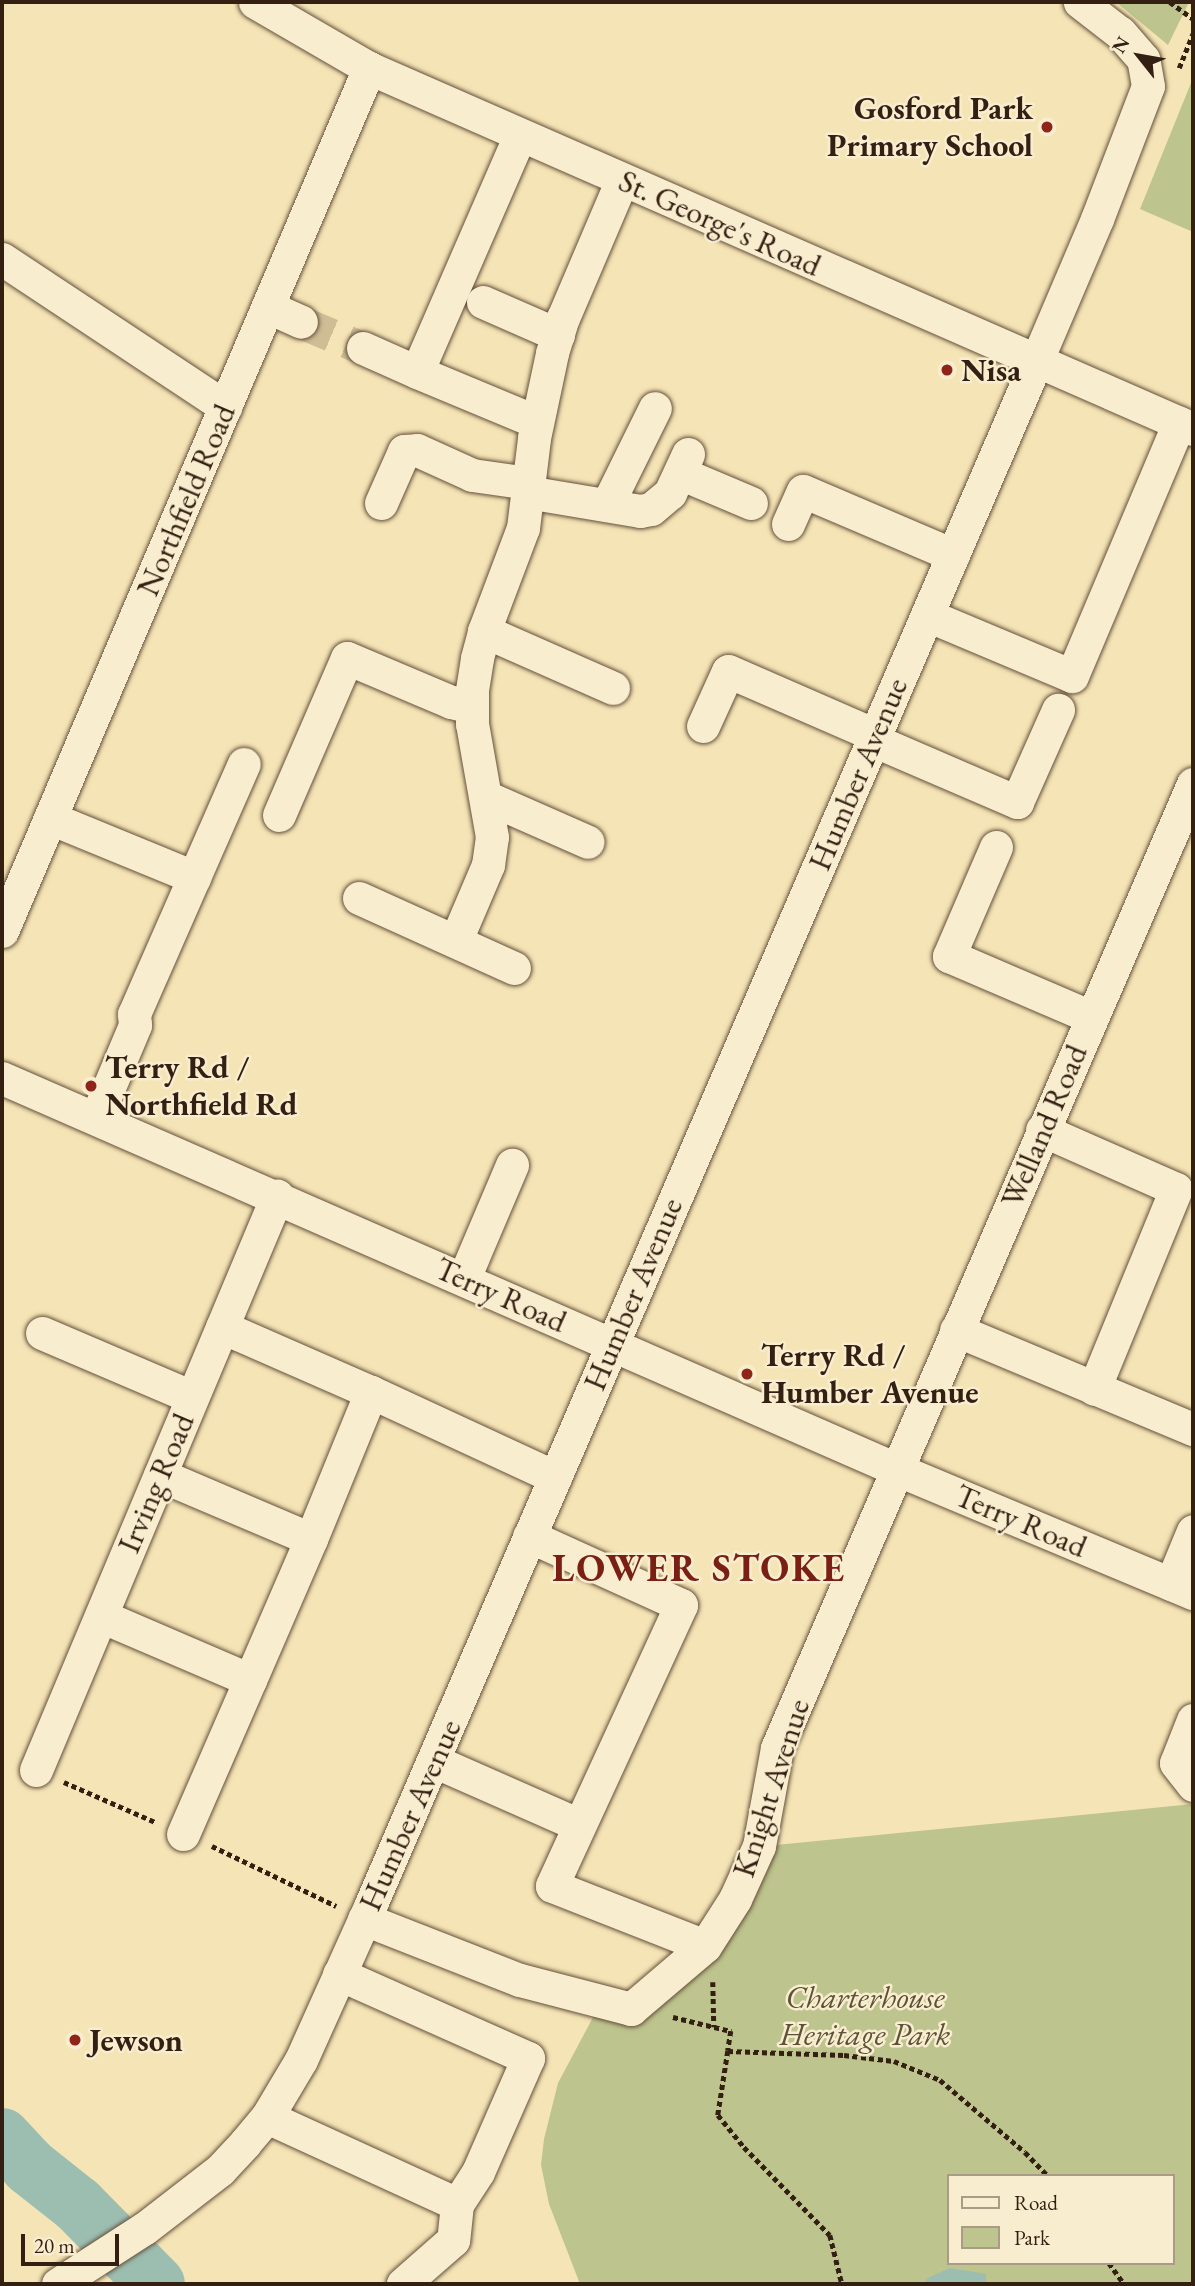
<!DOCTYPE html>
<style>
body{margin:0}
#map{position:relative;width:1195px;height:2286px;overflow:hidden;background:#f5e4b5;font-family:"EB Garamond",serif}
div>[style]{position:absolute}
.green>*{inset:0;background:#bdc48d}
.water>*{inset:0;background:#9cbeb1}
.river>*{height:58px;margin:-29px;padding:0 29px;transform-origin:29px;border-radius:29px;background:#9cbeb1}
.minor-tunnel>*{height:33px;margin-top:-16.5px;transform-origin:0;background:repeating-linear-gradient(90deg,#cebd95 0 33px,transparent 0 50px)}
.path>*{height:4.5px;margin-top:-2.25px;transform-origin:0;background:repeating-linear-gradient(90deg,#341f13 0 5px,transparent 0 8.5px)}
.roads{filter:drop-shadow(0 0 2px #64503c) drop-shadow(0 0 2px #64503c)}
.minor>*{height:33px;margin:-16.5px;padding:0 16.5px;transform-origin:16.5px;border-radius:16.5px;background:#f8edcf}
.dots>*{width:19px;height:19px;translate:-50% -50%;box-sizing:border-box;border:4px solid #f8edcf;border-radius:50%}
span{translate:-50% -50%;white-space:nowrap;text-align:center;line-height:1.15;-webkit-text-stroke:5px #f8edcf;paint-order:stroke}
.poi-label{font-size:32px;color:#341f13;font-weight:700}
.right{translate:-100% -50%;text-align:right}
.left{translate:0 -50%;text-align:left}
.street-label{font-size:32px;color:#341f13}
.park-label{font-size:32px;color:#5d5138;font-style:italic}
.district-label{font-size:38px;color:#7a1f14;font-weight:700;letter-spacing:2px}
.frame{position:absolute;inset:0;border:4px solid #341f13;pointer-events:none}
.legend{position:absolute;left:947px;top:2174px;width:228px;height:91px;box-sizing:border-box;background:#f8edcf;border:2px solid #aa9b84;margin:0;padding:9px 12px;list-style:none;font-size:21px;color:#341f13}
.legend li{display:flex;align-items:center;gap:14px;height:35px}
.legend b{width:35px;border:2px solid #aa9b84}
.north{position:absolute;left:1104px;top:21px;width:70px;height:70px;-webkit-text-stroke:5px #f8edcf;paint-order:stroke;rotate:301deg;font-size:19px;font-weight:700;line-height:28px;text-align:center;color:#341f13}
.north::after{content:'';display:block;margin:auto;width:24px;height:32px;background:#341f13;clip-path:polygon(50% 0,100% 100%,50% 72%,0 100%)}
.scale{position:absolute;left:21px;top:2234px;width:98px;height:32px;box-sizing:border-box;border:4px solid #341f13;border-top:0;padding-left:9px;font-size:21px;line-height:24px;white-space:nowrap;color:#341f13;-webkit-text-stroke:5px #f8edcf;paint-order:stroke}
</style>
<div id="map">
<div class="green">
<i style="clip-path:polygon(1116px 2px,1189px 2px,1168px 45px)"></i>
<i style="clip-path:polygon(1193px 78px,1193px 232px,1140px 209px)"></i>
<i style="clip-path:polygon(evenodd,1193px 1804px,1193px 2284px,580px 2284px,549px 2204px,541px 2165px,544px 2139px,558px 2083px,598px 2008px,631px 2009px,776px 1845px,1193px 1804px,948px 2176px,1172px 2176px,1172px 2263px,948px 2263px,948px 2176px)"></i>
</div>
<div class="water">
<i style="clip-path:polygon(950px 2268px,986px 2274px,986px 2284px,923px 2284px,928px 2278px)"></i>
</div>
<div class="river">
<i style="left:2px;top:2137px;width:41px;rotate:47deg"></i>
<i style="left:30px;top:2167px;width:61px;rotate:38.4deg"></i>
<i style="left:78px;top:2205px;width:111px;rotate:45.4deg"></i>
</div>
<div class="minor-tunnel">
<i style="left:301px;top:322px;width:67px;rotate:22.8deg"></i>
</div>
<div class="path">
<i style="left:1170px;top:2px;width:29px;rotate:36deg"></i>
<i style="left:1179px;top:68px;width:37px;rotate:-68deg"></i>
<i style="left:64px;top:1782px;width:99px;rotate:23.7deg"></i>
<i style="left:212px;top:1846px;width:138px;rotate:25.8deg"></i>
<i style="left:713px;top:1982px;width:45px;rotate:88.7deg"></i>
<i style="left:673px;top:2017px;width:60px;rotate:13.6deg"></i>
<i style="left:731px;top:2031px;width:20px;rotate:99deg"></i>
<i style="left:728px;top:2051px;width:116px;rotate:2deg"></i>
<i style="left:844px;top:2055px;width:50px;rotate:6.8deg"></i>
<i style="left:894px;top:2061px;width:50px;rotate:22.4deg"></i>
<i style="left:940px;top:2080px;width:111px;rotate:40.3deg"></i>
<i style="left:1025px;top:2152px;width:33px;rotate:46deg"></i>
<i style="left:728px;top:2051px;width:65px;rotate:98.9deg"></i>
<i style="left:718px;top:2115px;width:41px;rotate:50.9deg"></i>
<i style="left:744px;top:2147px;width:123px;rotate:45.7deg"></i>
<i style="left:830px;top:2235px;width:50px;rotate:76.2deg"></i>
<i style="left:1109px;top:2263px;width:26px;rotate:54deg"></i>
</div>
<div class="roads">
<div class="minor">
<i style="left:255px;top:2px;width:132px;rotate:30.1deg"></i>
<i style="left:369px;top:68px;width:900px;rotate:23.66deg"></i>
<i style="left:520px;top:135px;width:258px;rotate:113.5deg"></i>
<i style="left:417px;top:372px;width:130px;rotate:22.6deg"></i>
<i style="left:2px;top:259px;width:268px;rotate:33.5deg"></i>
<i style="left:483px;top:302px;width:82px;rotate:23.7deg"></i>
<i style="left:268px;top:307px;width:36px;rotate:24deg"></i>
<i style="left:363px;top:348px;width:59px;rotate:24deg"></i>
<i style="left:680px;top:473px;width:77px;rotate:22.9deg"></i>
<i style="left:527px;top:492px;width:115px;rotate:9.5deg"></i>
<i style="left:640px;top:511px;width:11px;rotate:-10deg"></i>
<i style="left:651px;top:509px;width:25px;rotate:-40deg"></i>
<i style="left:670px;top:493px;width:43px;rotate:-65.2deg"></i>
<i style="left:381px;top:503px;width:57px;rotate:-66.1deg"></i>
<i style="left:404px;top:451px;width:13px;rotate:-4deg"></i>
<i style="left:417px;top:450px;width:60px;rotate:24.4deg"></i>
<i style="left:472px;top:475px;width:57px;rotate:8.1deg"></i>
<i style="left:607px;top:505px;width:108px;rotate:-63.7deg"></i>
<i style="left:788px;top:524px;width:36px;rotate:-66deg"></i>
<i style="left:803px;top:491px;width:163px;rotate:23.1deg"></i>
<i style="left:927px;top:615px;width:157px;rotate:22.8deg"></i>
<i style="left:1072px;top:676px;width:275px;rotate:-67.1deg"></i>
<i style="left:484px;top:631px;width:141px;rotate:23.8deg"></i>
<i style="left:703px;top:726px;width:60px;rotate:-65.6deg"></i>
<i style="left:728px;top:671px;width:160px;rotate:23.5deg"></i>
<i style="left:873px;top:740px;width:157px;rotate:23.3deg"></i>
<i style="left:1017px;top:802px;width:101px;rotate:-66deg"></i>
<i style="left:486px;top:797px;width:111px;rotate:23.8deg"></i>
<i style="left:279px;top:815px;width:171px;rotate:-66.6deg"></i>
<i style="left:347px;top:658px;width:113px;rotate:22.9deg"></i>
<i style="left:451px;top:702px;width:21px;rotate:14deg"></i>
<i style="left:50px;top:818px;width:156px;rotate:22.3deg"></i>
<i style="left:996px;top:847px;width:119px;rotate:113.3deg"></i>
<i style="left:949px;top:956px;width:155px;rotate:23.2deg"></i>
<i style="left:359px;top:898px;width:170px;rotate:24.3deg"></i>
<i style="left:2px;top:931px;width:938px;rotate:-66.96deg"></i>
<i style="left:456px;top:940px;width:82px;rotate:-66.9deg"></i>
<i style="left:488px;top:865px;width:28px;rotate:-82deg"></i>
<i style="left:492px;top:837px;width:115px;rotate:-100deg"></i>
<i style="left:472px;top:724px;width:34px;rotate:-90deg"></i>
<i style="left:472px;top:690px;width:32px;rotate:-81deg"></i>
<i style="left:477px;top:658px;width:28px;rotate:-75deg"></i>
<i style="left:484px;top:631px;width:110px;rotate:-69.3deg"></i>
<i style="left:523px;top:528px;width:91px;rotate:-83deg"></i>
<i style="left:534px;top:438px;width:87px;rotate:-78deg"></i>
<i style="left:552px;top:353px;width:37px;rotate:-73deg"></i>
<i style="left:563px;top:318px;width:150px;rotate:-66.9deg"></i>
<i style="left:2px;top:1078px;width:976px;rotate:23.62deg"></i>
<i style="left:896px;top:1469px;width:322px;rotate:22.7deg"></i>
<i style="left:96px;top:1118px;width:101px;rotate:-67.2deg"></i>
<i style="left:135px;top:1025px;width:11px;rotate:-95deg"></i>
<i style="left:134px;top:1014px;width:273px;rotate:-66.3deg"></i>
<i style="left:1042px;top:1130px;width:146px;rotate:23.8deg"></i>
<i style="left:1176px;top:1189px;width:216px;rotate:112.3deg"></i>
<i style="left:464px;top:1278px;width:123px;rotate:-67deg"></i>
<i style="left:222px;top:1327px;width:163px;rotate:23.6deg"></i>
<i style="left:956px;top:1330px;width:257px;rotate:22.7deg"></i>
<i style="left:42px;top:1333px;width:163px;rotate:23.1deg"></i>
<i style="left:160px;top:1475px;width:164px;rotate:23deg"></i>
<i style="left:311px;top:1539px;width:154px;rotate:113.4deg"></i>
<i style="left:529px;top:1536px;width:167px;rotate:24.4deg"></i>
<i style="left:681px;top:1605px;width:309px;rotate:114.7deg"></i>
<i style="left:552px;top:1886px;width:164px;rotate:21.4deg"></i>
<i style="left:311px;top:1539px;width:159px;rotate:-67.8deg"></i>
<i style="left:371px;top:1392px;width:203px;rotate:24.8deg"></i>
<i style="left:1171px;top:1584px;width:57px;rotate:-67.5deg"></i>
<i style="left:101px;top:1616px;width:162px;rotate:23.2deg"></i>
<i style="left:250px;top:1680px;width:168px;rotate:113.5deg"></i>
<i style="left:1193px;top:1720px;width:46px;rotate:111.6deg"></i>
<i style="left:1176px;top:1763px;width:28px;rotate:52deg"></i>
<i style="left:434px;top:1761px;width:158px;rotate:23.8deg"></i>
<i style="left:36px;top:1770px;width:623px;rotate:-67.22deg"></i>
<i style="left:364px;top:1919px;width:168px;rotate:21.4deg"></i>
<i style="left:520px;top:1980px;width:115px;rotate:14.6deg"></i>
<i style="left:631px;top:2009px;width:97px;rotate:-40.4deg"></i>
<i style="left:705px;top:1946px;width:56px;rotate:-57.4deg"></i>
<i style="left:735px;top:1899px;width:58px;rotate:-65.6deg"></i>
<i style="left:759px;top:1846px;width:100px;rotate:-79.6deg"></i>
<i style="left:777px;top:1748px;width:1050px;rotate:-66.66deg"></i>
<i style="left:339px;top:1974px;width:207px;rotate:24deg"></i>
<i style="left:528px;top:2058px;width:124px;rotate:113.7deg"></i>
<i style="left:478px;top:2172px;width:38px;rotate:123deg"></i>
<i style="left:267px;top:2117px;width:209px;rotate:24.6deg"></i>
<i style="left:457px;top:2204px;width:36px;rotate:96deg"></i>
<i style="left:453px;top:2240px;width:67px;rotate:138.7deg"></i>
<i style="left:58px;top:2284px;width:103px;rotate:-32.8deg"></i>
<i style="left:145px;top:2228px;width:95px;rotate:-37.7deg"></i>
<i style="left:220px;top:2170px;width:37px;rotate:-47deg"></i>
<i style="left:245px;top:2143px;width:34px;rotate:-50deg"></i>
<i style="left:267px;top:2117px;width:66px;rotate:-59.2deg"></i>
<i style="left:301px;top:2060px;width:171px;rotate:-65.8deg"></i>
<i style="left:371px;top:1904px;width:1679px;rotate:-66.67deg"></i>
<i style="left:1036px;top:362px;width:155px;rotate:-66.9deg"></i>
<i style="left:1097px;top:219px;width:142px;rotate:-69deg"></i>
<i style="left:1148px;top:86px;width:27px;rotate:-100deg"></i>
<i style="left:1143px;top:59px;width:35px;rotate:-131deg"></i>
<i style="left:1120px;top:33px;width:51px;rotate:-142.2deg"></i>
</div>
</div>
<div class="dots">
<i style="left:1047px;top:127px;background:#8f2418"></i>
<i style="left:947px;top:370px;background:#8f2418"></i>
<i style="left:91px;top:1086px;background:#8f2418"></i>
<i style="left:747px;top:1374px;background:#8f2418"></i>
<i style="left:75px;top:2040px;background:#8f2418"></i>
</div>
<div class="poi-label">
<span class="right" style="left:1033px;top:127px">Gosford Park<br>Primary School</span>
<span class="left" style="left:961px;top:370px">Nisa</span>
<span class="left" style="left:105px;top:1086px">Terry Rd /<br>Northfield Rd</span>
<span class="left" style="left:761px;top:1374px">Terry Rd /<br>Humber Avenue</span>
<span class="left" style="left:89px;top:2040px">Jewson</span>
</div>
<div class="street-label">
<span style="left:720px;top:223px;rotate:24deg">St. George's Road</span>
<span style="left:186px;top:500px;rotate:-67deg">Northfield Road</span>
<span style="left:858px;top:774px;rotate:-67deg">Humber Avenue</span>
<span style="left:1044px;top:1126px;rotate:-67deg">Welland Road</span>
<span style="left:633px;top:1294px;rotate:-67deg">Humber Avenue</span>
<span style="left:501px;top:1295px;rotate:24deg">Terry Road</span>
<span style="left:156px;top:1483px;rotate:-67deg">Irving Road</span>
<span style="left:1021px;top:1521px;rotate:23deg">Terry Road</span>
<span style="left:771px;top:1788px;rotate:-72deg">Knight Avenue</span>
<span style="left:410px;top:1815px;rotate:-66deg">Humber Avenue</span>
</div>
<div class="park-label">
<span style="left:865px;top:2016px">Charterhouse<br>Heritage Park</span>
</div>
<div class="district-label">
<span style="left:699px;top:1568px">LOWER STOKE</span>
</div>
<div class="frame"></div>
<ul class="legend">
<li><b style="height:9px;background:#f8edcf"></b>Road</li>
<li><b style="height:19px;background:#bdc48d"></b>Park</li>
</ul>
<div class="north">N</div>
<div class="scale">20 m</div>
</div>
